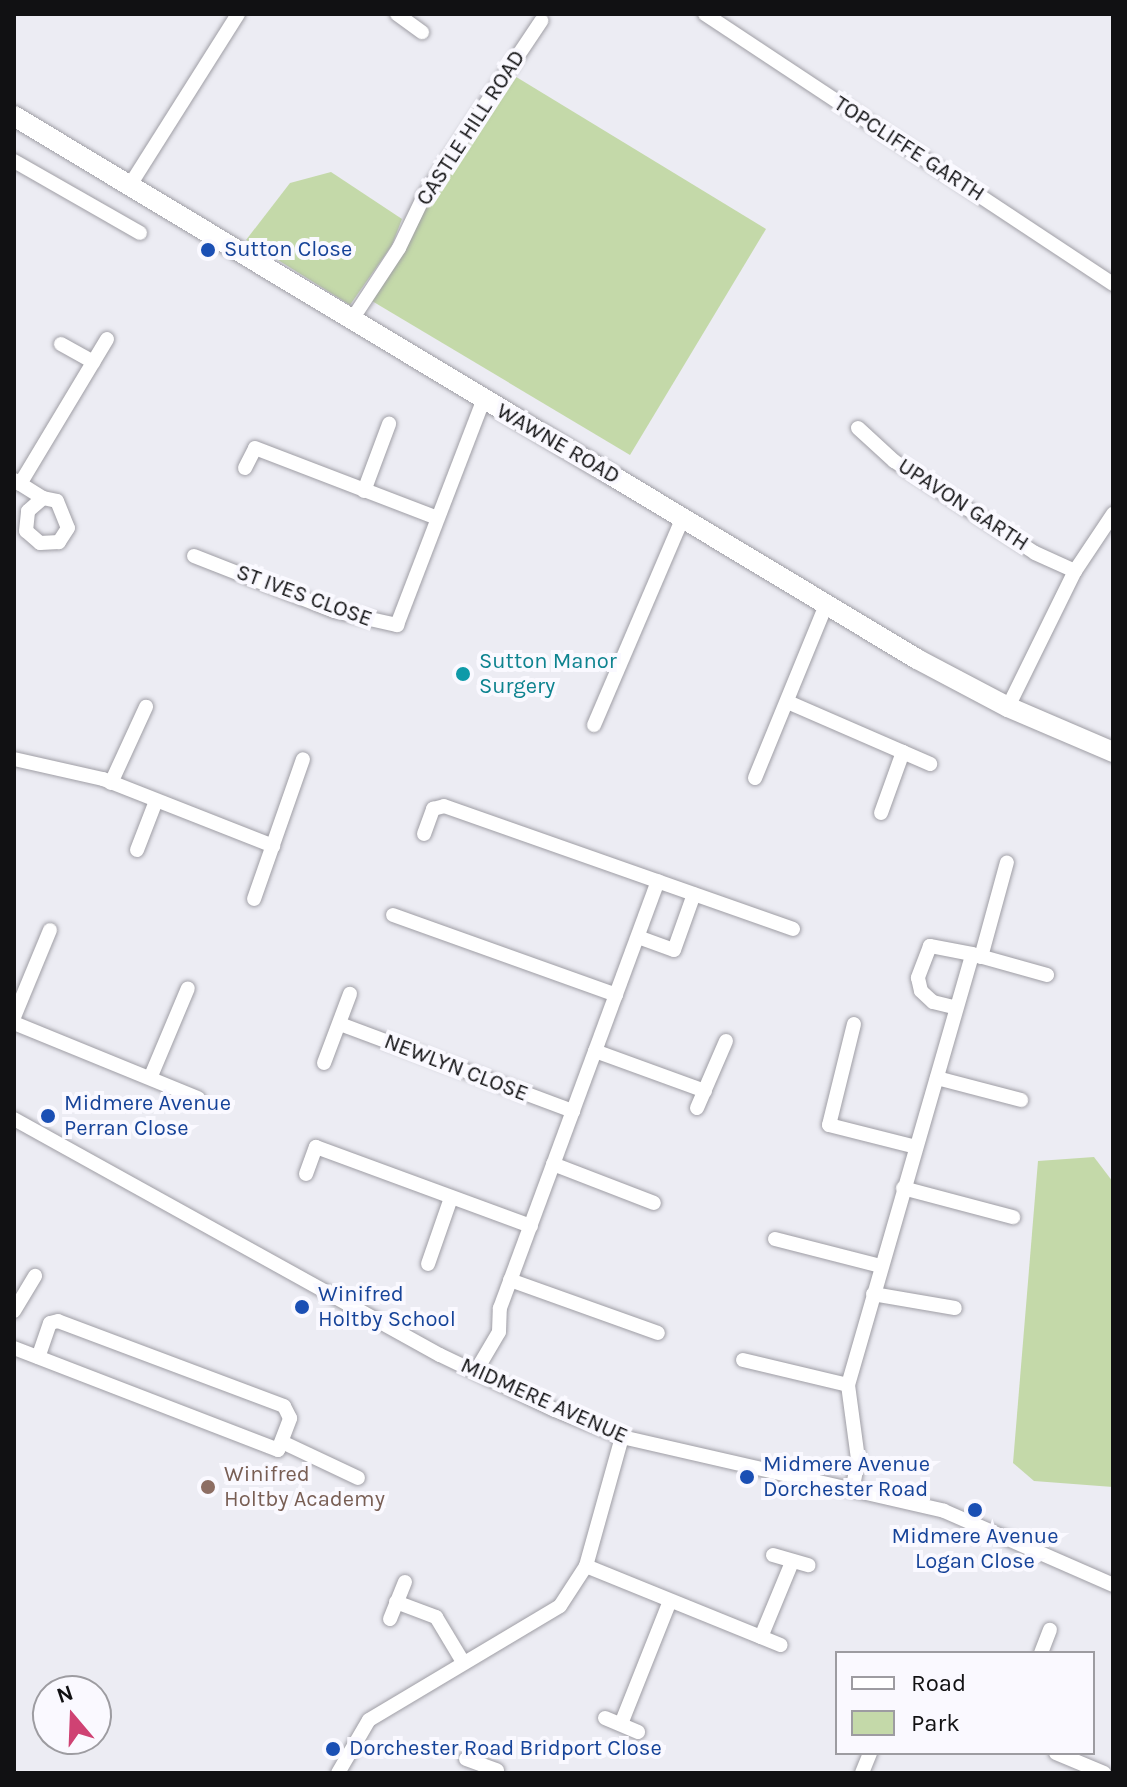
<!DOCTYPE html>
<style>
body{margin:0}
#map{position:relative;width:1127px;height:1787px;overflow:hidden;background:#ececf3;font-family:Karla,sans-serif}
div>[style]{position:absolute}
.green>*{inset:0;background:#c4d9a9}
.roads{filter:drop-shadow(0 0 2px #9f9ea5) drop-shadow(0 0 2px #9f9ea5)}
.street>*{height:14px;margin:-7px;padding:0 7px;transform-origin:7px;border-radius:7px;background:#fff}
.secondary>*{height:20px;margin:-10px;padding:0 10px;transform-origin:10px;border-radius:10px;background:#fff}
.dots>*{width:22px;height:22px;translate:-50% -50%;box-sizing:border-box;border:4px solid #faf9ff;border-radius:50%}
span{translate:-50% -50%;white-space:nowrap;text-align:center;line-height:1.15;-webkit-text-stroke:8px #faf9ff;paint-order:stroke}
.street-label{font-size:22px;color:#111113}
.transit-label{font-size:22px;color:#164399}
.left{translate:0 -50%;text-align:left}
.culture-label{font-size:22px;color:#0d838f}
.education-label{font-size:22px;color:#785e54}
.frame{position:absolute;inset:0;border:16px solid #111113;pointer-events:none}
.legend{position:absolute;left:835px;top:1651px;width:260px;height:104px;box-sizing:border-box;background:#faf9ff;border:2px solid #9d9ca1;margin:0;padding:10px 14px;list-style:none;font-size:24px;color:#111113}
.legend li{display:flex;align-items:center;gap:16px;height:40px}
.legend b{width:40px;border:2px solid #9d9ca1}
.north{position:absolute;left:32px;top:1675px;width:80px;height:80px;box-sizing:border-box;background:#faf9ff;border:2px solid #9d9ca1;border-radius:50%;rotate:341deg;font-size:22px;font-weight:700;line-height:32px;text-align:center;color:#111113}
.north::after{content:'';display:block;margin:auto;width:28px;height:36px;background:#cf4273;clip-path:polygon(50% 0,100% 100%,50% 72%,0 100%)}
</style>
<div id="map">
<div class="green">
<i style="clip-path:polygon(513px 75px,766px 229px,630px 455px,372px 301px,428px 202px)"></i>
<i style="clip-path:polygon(331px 172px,402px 219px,392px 245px,350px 305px,246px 240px,290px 183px)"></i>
<i style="clip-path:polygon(1094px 1157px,1113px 1182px,1113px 1487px,1034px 1481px,1013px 1463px,1038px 1161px)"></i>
</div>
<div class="roads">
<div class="street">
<i style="left:397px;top:14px;width:31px;rotate:36deg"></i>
<i style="left:705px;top:14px;width:489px;rotate:33.5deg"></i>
<i style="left:14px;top:161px;width:145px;rotate:29.7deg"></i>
<i style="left:130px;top:185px;width:202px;rotate:-57.7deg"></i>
<i style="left:353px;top:318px;width:84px;rotate:-56.7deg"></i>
<i style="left:399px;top:248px;width:58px;rotate:-64.3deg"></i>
<i style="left:424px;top:196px;width:211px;rotate:-56.2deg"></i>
<i style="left:61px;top:344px;width:37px;rotate:29deg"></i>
<i style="left:858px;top:428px;width:49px;rotate:42.5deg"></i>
<i style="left:894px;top:461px;width:168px;rotate:33.1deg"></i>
<i style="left:1035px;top:553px;width:44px;rotate:24.2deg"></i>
<i style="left:245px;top:468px;width:22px;rotate:-63deg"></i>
<i style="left:255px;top:448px;width:195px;rotate:21deg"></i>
<i style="left:14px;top:480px;width:34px;rotate:32deg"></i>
<i style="left:43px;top:498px;width:14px;rotate:12deg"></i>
<i style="left:57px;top:501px;width:29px;rotate:68deg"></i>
<i style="left:68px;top:528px;width:17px;rotate:123deg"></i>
<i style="left:59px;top:542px;width:19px;rotate:177deg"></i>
<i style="left:40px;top:543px;width:18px;rotate:-139deg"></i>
<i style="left:26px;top:531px;width:20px;rotate:-84deg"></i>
<i style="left:28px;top:511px;width:20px;rotate:-41deg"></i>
<i style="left:20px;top:484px;width:169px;rotate:-59deg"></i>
<i style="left:364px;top:491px;width:72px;rotate:-69.5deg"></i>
<i style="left:194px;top:556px;width:150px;rotate:21.4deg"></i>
<i style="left:334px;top:611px;width:65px;rotate:12.5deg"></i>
<i style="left:397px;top:625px;width:240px;rotate:-69deg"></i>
<i style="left:790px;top:703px;width:153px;rotate:23.5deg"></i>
<i style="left:1008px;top:707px;width:152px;rotate:-63.8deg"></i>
<i style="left:1075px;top:571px;width:69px;rotate:-56.3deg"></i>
<i style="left:594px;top:725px;width:226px;rotate:-66.8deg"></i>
<i style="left:14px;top:759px;width:91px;rotate:12.7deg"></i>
<i style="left:103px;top:779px;width:183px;rotate:21.5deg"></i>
<i style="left:755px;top:778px;width:187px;rotate:-67.7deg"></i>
<i style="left:111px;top:783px;width:84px;rotate:-65.3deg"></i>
<i style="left:881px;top:813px;width:65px;rotate:-70.2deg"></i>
<i style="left:424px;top:834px;width:27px;rotate:-70deg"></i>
<i style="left:433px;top:809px;width:11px;rotate:-15deg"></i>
<i style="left:444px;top:806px;width:370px;rotate:19.4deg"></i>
<i style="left:137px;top:850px;width:53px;rotate:-68.8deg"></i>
<i style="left:254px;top:899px;width:148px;rotate:-70.7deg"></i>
<i style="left:393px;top:915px;width:237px;rotate:19.7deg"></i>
<i style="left:638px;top:937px;width:38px;rotate:20deg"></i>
<i style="left:674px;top:950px;width:59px;rotate:-70.3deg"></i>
<i style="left:972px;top:954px;width:78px;rotate:15.6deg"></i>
<i style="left:981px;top:957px;width:98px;rotate:-74.7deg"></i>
<i style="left:14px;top:1017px;width:94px;rotate:-67.5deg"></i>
<i style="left:14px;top:1023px;width:199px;rotate:22.2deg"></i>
<i style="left:340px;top:1024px;width:249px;rotate:20.5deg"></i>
<i style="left:854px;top:1024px;width:104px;rotate:103.9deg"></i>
<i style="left:829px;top:1125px;width:90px;rotate:14.2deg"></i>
<i style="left:595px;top:1051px;width:117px;rotate:20deg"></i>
<i style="left:324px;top:1063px;width:74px;rotate:-69.4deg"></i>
<i style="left:151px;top:1076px;width:95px;rotate:-67.2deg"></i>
<i style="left:937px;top:1078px;width:87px;rotate:14.7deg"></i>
<i style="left:697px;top:1108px;width:73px;rotate:-66.6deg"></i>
<i style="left:14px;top:1119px;width:487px;rotate:29deg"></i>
<i style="left:440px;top:1355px;width:127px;rotate:25.6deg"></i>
<i style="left:555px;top:1410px;width:72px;rotate:21.9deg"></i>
<i style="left:622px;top:1437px;width:330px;rotate:12.9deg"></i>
<i style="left:944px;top:1511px;width:184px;rotate:23.6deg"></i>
<i style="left:553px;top:1164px;width:108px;rotate:21.1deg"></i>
<i style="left:306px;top:1174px;width:29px;rotate:-70deg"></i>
<i style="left:316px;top:1147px;width:229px;rotate:20.2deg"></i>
<i style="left:903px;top:1188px;width:114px;rotate:14.8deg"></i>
<i style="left:775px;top:1239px;width:109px;rotate:14.3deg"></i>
<i style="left:428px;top:1264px;width:70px;rotate:-70.8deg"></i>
<i style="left:510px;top:1280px;width:157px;rotate:19.7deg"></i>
<i style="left:873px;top:1294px;width:83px;rotate:9.7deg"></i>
<i style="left:14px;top:1311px;width:41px;rotate:-59deg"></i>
<i style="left:14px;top:1348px;width:283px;rotate:21.1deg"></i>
<i style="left:278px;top:1450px;width:34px;rotate:-69deg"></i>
<i style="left:290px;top:1418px;width:13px;rotate:-117deg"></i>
<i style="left:284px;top:1406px;width:241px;rotate:-159.4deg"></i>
<i style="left:58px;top:1321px;width:8px;rotate:166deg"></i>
<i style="left:50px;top:1323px;width:36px;rotate:109deg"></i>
<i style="left:743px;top:1360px;width:108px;rotate:13.4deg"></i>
<i style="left:476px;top:1371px;width:45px;rotate:-59.5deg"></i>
<i style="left:499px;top:1332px;width:24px;rotate:-88deg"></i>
<i style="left:500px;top:1308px;width:455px;rotate:-69.7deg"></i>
<i style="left:282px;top:1442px;width:84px;rotate:25.3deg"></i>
<i style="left:853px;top:1487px;width:28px;rotate:-80deg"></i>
<i style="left:858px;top:1459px;width:75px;rotate:-97.7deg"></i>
<i style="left:848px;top:1385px;width:448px;rotate:-73.9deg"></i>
<i style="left:972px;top:954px;width:43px;rotate:-169.2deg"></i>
<i style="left:930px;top:946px;width:34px;rotate:111deg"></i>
<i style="left:918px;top:978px;width:13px;rotate:77deg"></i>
<i style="left:921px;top:991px;width:16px;rotate:43deg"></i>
<i style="left:933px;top:1002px;width:21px;rotate:14deg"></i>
<i style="left:773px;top:1555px;width:37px;rotate:16deg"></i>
<i style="left:586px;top:1566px;width:210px;rotate:22.1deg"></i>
<i style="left:396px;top:1602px;width:43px;rotate:20.6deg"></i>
<i style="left:436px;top:1617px;width:52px;rotate:59deg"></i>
<i style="left:390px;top:1619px;width:40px;rotate:-68deg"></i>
<i style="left:761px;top:1637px;width:81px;rotate:-67.5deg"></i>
<i style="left:1041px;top:1653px;width:25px;rotate:-69deg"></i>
<i style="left:605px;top:1718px;width:36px;rotate:23deg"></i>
<i style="left:621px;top:1724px;width:132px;rotate:-68.3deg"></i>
<i style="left:1056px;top:1753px;width:52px;rotate:22.6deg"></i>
<i style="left:466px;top:1759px;width:33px;rotate:20deg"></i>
<i style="left:338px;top:1773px;width:61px;rotate:-59.7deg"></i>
<i style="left:369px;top:1720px;width:222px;rotate:-30.8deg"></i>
<i style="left:560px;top:1606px;width:48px;rotate:-57deg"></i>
<i style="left:586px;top:1566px;width:134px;rotate:-74.4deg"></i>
<i style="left:862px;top:1773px;width:22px;rotate:-68deg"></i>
</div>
<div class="secondary">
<i style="left:14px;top:116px;width:1054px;rotate:31.02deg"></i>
<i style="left:917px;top:659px;width:103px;rotate:27.8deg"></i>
<i style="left:1008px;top:707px;width:114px;rotate:23.2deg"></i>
</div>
</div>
<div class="dots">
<i style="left:208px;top:250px;background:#1a4fb4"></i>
<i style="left:463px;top:674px;background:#0f9aa8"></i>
<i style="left:48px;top:1116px;background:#1a4fb4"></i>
<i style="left:302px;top:1307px;background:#1a4fb4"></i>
<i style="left:747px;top:1477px;background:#1a4fb4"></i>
<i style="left:208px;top:1487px;background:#8d6e63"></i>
<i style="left:975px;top:1510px;background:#1a4fb4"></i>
<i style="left:333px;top:1749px;background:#1a4fb4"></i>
</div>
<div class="street-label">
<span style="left:471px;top:128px;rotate:-57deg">CASTLE HILL ROAD</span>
<span style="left:909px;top:149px;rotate:33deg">TOPCLIFFE GARTH</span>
<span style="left:558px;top:444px;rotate:30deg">WAWNE ROAD</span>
<span style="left:963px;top:505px;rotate:33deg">UPAVON GARTH</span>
<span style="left:304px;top:596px;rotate:20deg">ST IVES CLOSE</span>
<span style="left:456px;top:1068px;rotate:21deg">NEWLYN CLOSE</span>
<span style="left:544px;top:1401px;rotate:24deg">MIDMERE AVENUE</span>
</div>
<div class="transit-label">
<span class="left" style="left:224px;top:250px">Sutton Close</span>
<span class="left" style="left:64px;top:1116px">Midmere Avenue<br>Perran Close</span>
<span class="left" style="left:318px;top:1307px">Winifred<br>Holtby School</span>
<span class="left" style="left:763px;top:1477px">Midmere Avenue<br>Dorchester Road</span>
<span style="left:975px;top:1549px">Midmere Avenue<br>Logan Close</span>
<span class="left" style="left:349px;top:1749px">Dorchester Road Bridport Close</span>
</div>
<div class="culture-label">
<span class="left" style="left:479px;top:674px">Sutton Manor<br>Surgery</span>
</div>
<div class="education-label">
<span class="left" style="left:224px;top:1487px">Winifred<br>Holtby Academy</span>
</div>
<div class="frame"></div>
<ul class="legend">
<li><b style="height:10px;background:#fff"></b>Road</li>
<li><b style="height:22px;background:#c4d9a9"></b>Park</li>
</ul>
<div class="north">N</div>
</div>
